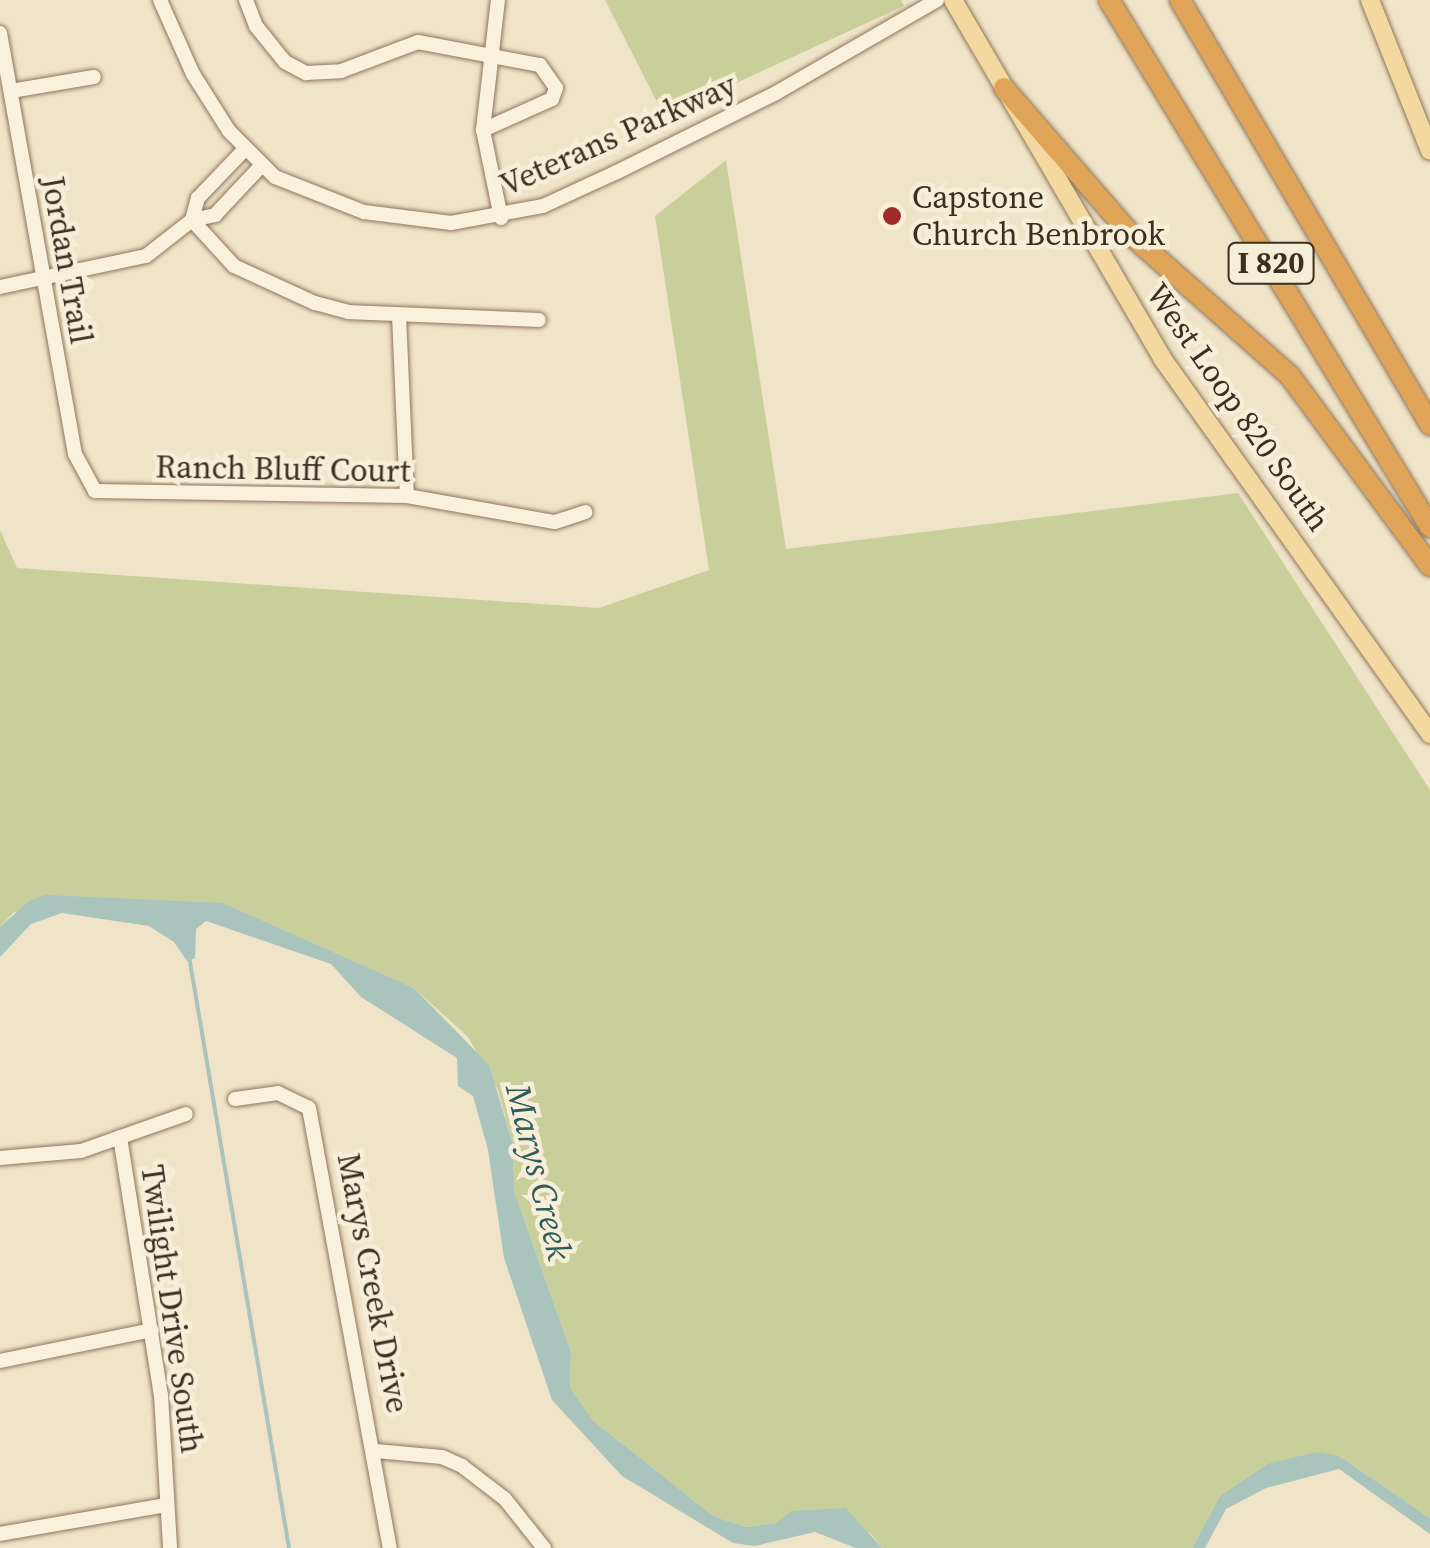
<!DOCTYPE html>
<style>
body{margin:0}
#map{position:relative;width:1430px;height:1548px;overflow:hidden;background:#f0e4c8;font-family:"Source Serif 4",serif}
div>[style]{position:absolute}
.green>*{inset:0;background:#c9cf9b}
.water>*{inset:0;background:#a9c4bc}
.stream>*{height:4px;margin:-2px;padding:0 2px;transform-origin:2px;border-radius:2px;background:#a9c4bc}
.roads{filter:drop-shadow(0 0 2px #8d765c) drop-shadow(0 0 2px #8d765c)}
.minor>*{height:14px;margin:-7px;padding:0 7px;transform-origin:7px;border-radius:7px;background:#faf1dc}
.major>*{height:18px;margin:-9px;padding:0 9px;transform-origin:9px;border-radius:9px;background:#f3d9a0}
.highway>*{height:20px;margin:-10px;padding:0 10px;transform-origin:10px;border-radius:10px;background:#e0a458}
.dots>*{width:28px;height:28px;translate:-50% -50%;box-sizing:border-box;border:5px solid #f7eed8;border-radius:50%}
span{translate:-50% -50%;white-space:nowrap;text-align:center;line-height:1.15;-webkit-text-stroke:9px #f7eed8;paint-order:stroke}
.shield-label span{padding:2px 8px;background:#f7eed8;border:2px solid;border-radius:8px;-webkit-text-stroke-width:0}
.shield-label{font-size:30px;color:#3d2e20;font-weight:700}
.street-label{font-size:32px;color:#3d2e20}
.poi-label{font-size:32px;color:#3d2e20}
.left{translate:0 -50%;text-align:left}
.water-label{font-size:35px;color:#2f5d5a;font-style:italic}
</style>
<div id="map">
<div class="green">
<i style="clip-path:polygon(605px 0,901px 0,904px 6px,664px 116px)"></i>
<i style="clip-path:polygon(726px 160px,786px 549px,1238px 493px,1430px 790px,1430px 1518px,1339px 1456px,1267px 1464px,1220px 1496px,1192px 1548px,882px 1548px,870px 1533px,776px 1523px,746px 1527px,713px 1516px,593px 1422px,570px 1388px,571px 1352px,514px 1191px,513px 1145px,498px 1090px,468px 1037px,414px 988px,223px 903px,14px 912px,0 927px,0 530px,17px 568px,599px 608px,709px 570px,655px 216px)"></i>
</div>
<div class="water">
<i style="clip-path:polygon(46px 895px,223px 903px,414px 988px,489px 1065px,513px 1144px,514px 1191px,571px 1352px,570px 1388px,593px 1421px,713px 1516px,746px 1527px,776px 1523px,791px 1511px,846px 1508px,882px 1548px,856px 1548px,815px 1532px,755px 1546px,733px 1543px,622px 1476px,552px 1400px,504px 1258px,488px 1150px,473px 1096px,458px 1086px,457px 1058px,361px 997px,331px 964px,206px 921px,196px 929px,195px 958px,187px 961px,174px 942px,149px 926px,62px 913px,31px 924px,0 957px,0 927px,29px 901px)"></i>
<i style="clip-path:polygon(1317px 1452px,1339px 1456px,1430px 1518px,1430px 1534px,1339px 1469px,1266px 1488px,1226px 1509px,1205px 1548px,1192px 1548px,1220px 1496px,1267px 1464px)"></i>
</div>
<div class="stream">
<i style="left:189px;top:956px;width:600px;rotate:80.41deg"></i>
</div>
<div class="roads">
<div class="minor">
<i style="left:160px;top:0;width:81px;rotate:66deg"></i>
<i style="left:193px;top:74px;width:67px;rotate:57.7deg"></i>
<i style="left:229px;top:131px;width:65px;rotate:45deg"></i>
<i style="left:275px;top:177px;width:96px;rotate:21.5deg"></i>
<i style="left:364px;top:212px;width:88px;rotate:7.2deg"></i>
<i style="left:451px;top:223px;width:94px;rotate:-10.5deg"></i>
<i style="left:543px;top:206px;width:81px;rotate:-24.7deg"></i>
<i style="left:617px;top:172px;width:178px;rotate:-26.4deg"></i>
<i style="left:776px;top:93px;width:186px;rotate:-30deg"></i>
<i style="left:246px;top:0;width:28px;rotate:69deg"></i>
<i style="left:256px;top:26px;width:46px;rotate:51.1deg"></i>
<i style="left:285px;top:62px;width:24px;rotate:28deg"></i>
<i style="left:306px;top:73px;width:35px;rotate:-3deg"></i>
<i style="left:341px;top:71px;width:82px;rotate:-20.6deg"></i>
<i style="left:418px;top:42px;width:124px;rotate:10.7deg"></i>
<i style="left:540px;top:65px;width:28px;rotate:55deg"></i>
<i style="left:556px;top:88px;width:12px;rotate:110deg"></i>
<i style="left:552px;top:99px;width:76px;rotate:155.8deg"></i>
<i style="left:498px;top:0;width:131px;rotate:96.6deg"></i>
<i style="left:483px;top:130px;width:90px;rotate:78.4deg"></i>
<i style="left:0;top:33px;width:428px;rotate:79.9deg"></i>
<i style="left:75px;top:454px;width:42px;rotate:61.6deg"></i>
<i style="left:95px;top:491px;width:312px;rotate:0.9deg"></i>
<i style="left:407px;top:496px;width:150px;rotate:10deg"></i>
<i style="left:555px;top:522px;width:32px;rotate:-18deg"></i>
<i style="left:11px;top:91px;width:84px;rotate:-9.6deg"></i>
<i style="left:192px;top:220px;width:62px;rotate:47.6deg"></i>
<i style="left:234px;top:266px;width:89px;rotate:24.6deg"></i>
<i style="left:315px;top:303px;width:34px;rotate:15deg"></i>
<i style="left:348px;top:312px;width:191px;rotate:2.4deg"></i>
<i style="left:192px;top:220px;width:23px;rotate:-75deg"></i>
<i style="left:198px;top:198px;width:66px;rotate:-46.2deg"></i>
<i style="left:0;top:287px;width:149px;rotate:-12deg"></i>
<i style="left:146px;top:256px;width:58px;rotate:-38deg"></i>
<i style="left:192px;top:220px;width:24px;rotate:-12deg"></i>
<i style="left:215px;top:215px;width:67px;rotate:-46.8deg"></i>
<i style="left:399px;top:315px;width:181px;rotate:87.5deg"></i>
<i style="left:235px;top:1099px;width:43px;rotate:-7.9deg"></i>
<i style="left:278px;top:1093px;width:34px;rotate:26deg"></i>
<i style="left:309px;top:1108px;width:447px;rotate:79.6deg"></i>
<i style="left:120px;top:1137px;width:261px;rotate:81deg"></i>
<i style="left:161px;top:1395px;width:153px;rotate:86.6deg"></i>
<i style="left:0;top:1158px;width:81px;rotate:-4.9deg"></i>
<i style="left:81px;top:1151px;width:111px;rotate:-19.4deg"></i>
<i style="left:0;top:1361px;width:155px;rotate:-11.5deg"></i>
<i style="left:376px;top:1451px;width:66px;rotate:5.2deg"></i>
<i style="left:442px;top:1457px;width:22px;rotate:24deg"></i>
<i style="left:462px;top:1466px;width:54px;rotate:37.5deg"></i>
<i style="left:505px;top:1499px;width:63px;rotate:51.5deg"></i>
<i style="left:0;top:1534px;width:169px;rotate:-9.9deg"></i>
</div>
<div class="major">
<i style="left:953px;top:0;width:415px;rotate:59.7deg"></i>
<i style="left:1162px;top:358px;width:462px;rotate:54.5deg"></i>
<i style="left:1370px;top:0;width:162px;rotate:68.3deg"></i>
</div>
<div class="highway">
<i style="left:1109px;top:0;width:617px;rotate:58.65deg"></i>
<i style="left:1180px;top:0;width:493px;rotate:59.5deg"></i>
<i style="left:1004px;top:88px;width:196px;rotate:49.1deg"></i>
<i style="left:1132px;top:236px;width:211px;rotate:41.5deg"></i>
<i style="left:1290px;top:376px;width:236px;rotate:53.6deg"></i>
</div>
</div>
<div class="dots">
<i style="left:892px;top:216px;background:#9e2a2b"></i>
</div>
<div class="shield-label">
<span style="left:1271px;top:263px">I 820</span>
</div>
<div class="street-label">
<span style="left:618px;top:135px;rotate:-24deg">Veterans Parkway</span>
<span style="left:67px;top:260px;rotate:80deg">Jordan Trail</span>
<span style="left:1238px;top:407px;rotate:55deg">West Loop 820 South</span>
<span style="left:283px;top:469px;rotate:1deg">Ranch Bluff Court</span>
<span style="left:373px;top:1283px;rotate:79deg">Marys Creek Drive</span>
<span style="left:172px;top:1309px;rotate:82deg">Twilight Drive South</span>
</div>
<div class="poi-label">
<span class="left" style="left:912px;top:216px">Capstone<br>Church Benbrook</span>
</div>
<div class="water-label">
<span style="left:539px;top:1172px;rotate:76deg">Marys Creek</span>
</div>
</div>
